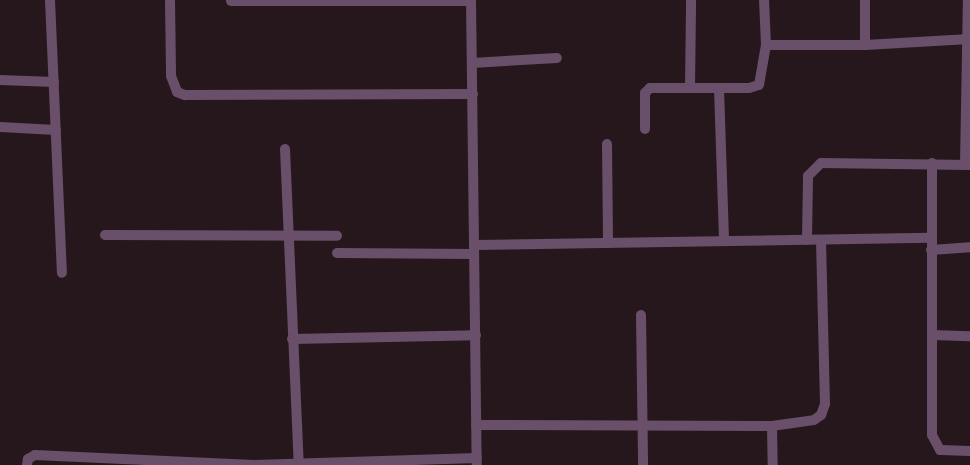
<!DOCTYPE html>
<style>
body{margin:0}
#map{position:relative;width:970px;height:465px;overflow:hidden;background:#25171b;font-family:Jost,sans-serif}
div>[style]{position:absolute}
.service>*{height:10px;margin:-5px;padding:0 5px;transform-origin:5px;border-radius:5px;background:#694f6a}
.minor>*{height:10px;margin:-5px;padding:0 5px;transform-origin:5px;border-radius:5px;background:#694f6a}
span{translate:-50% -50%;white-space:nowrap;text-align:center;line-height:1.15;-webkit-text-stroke:3px #25171b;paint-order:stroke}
</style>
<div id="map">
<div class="service">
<i style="left:472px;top:63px;width:85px;rotate:-3.4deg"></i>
</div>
<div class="minor">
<i style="left:50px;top:0;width:273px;rotate:87.5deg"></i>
<i style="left:170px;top:0;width:76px;rotate:89.2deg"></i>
<i style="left:171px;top:76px;width:17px;rotate:69deg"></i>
<i style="left:177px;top:92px;width:9px;rotate:21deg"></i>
<i style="left:185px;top:95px;width:288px;rotate:-0.2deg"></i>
<i style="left:471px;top:0;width:465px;rotate:89.3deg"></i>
<i style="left:231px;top:1px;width:240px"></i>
<i style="left:766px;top:45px;width:99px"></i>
<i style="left:865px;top:45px;width:45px;rotate:-90deg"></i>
<i style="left:865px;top:45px;width:105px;rotate:-3.3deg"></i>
<i style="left:0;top:80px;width:54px;rotate:2.1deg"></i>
<i style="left:690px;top:88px;width:88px;rotate:-89.3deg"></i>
<i style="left:719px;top:88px;width:153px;rotate:88.1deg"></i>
<i style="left:0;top:127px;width:56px;rotate:3.1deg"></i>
<i style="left:645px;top:129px;width:36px;rotate:-90deg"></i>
<i style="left:645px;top:93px;width:7px;rotate:-45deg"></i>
<i style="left:650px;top:88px;width:99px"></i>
<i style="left:749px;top:88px;width:10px;rotate:-17deg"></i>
<i style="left:759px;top:85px;width:41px;rotate:-80.1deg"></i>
<i style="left:766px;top:45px;width:45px;rotate:-92.5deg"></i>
<i style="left:607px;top:144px;width:99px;rotate:89.4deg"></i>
<i style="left:285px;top:149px;width:316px;rotate:87.5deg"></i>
<i style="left:932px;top:163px;width:272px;rotate:90deg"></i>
<i style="left:932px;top:435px;width:17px;rotate:62deg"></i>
<i style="left:940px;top:450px;width:30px;rotate:2deg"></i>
<i style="left:965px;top:165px;width:165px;rotate:-89deg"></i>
<i style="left:105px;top:235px;width:232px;rotate:0.2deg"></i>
<i style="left:807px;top:240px;width:64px;rotate:-89.1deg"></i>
<i style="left:808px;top:176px;width:18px;rotate:-45deg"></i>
<i style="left:821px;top:163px;width:149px;rotate:0.8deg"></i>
<i style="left:474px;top:245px;width:456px;rotate:-0.9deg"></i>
<i style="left:931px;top:250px;width:39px;rotate:-4deg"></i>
<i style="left:337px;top:253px;width:137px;rotate:0.4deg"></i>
<i style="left:641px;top:315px;width:150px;rotate:89.2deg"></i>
<i style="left:932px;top:335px;width:38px;rotate:2deg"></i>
<i style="left:292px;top:339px;width:184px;rotate:-1.2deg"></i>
<i style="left:476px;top:425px;width:296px;rotate:0.2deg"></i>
<i style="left:772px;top:426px;width:42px;rotate:-8.1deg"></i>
<i style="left:814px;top:420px;width:9px;rotate:-36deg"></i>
<i style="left:821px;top:415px;width:12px;rotate:-70deg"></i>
<i style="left:825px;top:404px;width:164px;rotate:-91.4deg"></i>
<i style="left:772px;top:426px;width:39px;rotate:89deg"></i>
<i style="left:27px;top:465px;width:6px;rotate:-81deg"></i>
<i style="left:28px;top:459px;width:8px;rotate:-30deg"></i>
<i style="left:35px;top:455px;width:219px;rotate:2.6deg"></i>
<i style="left:254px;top:465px;width:223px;rotate:-1.8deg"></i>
</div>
</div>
